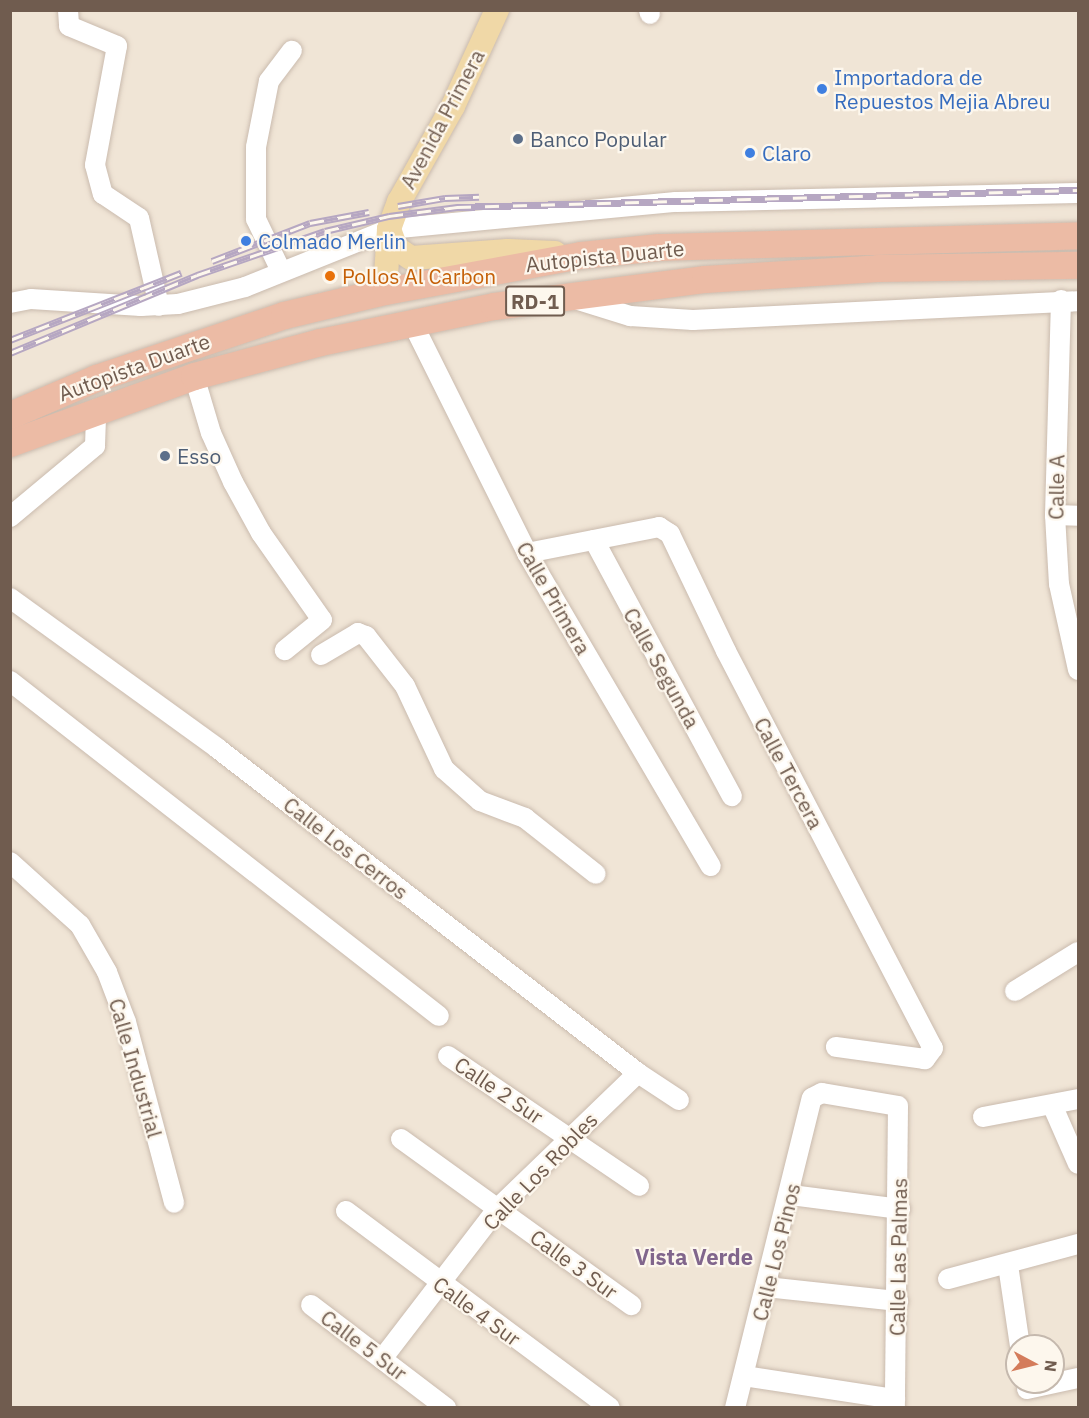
<!DOCTYPE html>
<style>
body{margin:0}
#map{position:relative;width:1089px;height:1418px;overflow:hidden;background:#f9f3e7;font-family:"IBM Plex Sans",sans-serif}
div>[style]{position:absolute}
.residential>*{inset:0;background:#f0e5d6}
.roads{filter:drop-shadow(0 0 2px #cabbae) drop-shadow(0 0 2px #cabbae)}
.minor>*{height:20px;margin:-10px;padding:0 10px;transform-origin:10px;border-radius:10px;background:#fff}
.major>*{height:24px;margin:-12px;padding:0 12px;transform-origin:12px;border-radius:12px;background:#f0d8a7}
.highway>*{height:27px;margin:-13.5px;padding:0 13.5px;transform-origin:13.5px;border-radius:13.5px;background:#ecbba5}
.rail>*{height:7px;margin-top:-3.5px;transform-origin:0;background:repeating-linear-gradient(90deg,#fdf7ed 0 14px,#b6a7c2 0 28px);box-sizing:border-box;border-block:2px solid #b6a7c2}
.dots>*{width:16px;height:16px;translate:-50% -50%;box-sizing:border-box;border:3px solid #fdf7ed;border-radius:50%}
span{translate:-50% -50%;white-space:nowrap;text-align:center;line-height:1.15;-webkit-text-stroke:4.5px #fdf7ed;paint-order:stroke}
.shield-label span{padding:2px 4px;background:#fdf7ed;border:2px solid;border-radius:4px;-webkit-text-stroke-width:0}
.shield-label{font-size:20px;color:#705c4f;font-weight:700}
.shop-label{font-size:21px;color:#366cbe}
.left{translate:0 -50%;text-align:left}
.street-label{font-size:21px;color:#705c4f}
.service-label{font-size:21px;color:#4e5e75}
.food-label{font-size:21px;color:#c56008}
.neighbourhood-label{font-size:22px;color:#81668c;font-weight:700}
.frame{position:absolute;inset:0;border:12px solid #705c4f;pointer-events:none}
.north{position:absolute;left:1005px;top:1334px;width:60px;height:60px;box-sizing:border-box;background:#fdf7ed;border:2px solid #c5b9ae;border-radius:50%;rotate:97deg;font-size:16px;font-weight:700;line-height:24px;text-align:center;color:#705c4f}
.north::after{content:'';display:block;margin:auto;width:21px;height:27px;background:#d47c5b;clip-path:polygon(50% 0,100% 100%,50% 72%,0 100%)}
</style>
<div id="map">
<div class="residential">
<i style="clip-path:polygon(evenodd,10px 11px,1078px 11px,1078px 1407px,11px 1407px,10px 11px,1017px 1346px,1053px 1346px,1053px 1382px,1017px 1382px,1017px 1346px)"></i>
</div>
<div class="roads">
<div class="minor">
<i style="left:68px;top:10px;width:16px;rotate:86deg"></i>
<i style="left:69px;top:26px;width:52px;rotate:22.6deg"></i>
<i style="left:117px;top:46px;width:121px;rotate:100.5deg"></i>
<i style="left:95px;top:165px;width:30px;rotate:75deg"></i>
<i style="left:103px;top:194px;width:43px;rotate:33.7deg"></i>
<i style="left:139px;top:218px;width:90px;rotate:77.2deg"></i>
<i style="left:649px;top:10px;width:4px;rotate:76deg"></i>
<i style="left:281px;top:271px;width:58px;rotate:-115.7deg"></i>
<i style="left:256px;top:219px;width:72px;rotate:-90deg"></i>
<i style="left:256px;top:147px;width:67px;rotate:-78.9deg"></i>
<i style="left:269px;top:81px;width:38px;rotate:-53deg"></i>
<i style="left:575px;top:299px;width:58px;rotate:17.2deg"></i>
<i style="left:630px;top:316px;width:63px;rotate:3.6deg"></i>
<i style="left:693px;top:320px;width:385px;rotate:-2.8deg"></i>
<i style="left:1061px;top:300px;width:215px;rotate:91.6deg"></i>
<i style="left:1055px;top:515px;width:69px;rotate:86.7deg"></i>
<i style="left:1059px;top:584px;width:88px;rotate:77.5deg"></i>
<i style="left:10px;top:303px;width:21px;rotate:-11deg"></i>
<i style="left:31px;top:299px;width:110px;rotate:3.6deg"></i>
<i style="left:141px;top:306px;width:37px;rotate:-3deg"></i>
<i style="left:178px;top:304px;width:69px;rotate:-14.2deg"></i>
<i style="left:245px;top:287px;width:155px;rotate:-21.9deg"></i>
<i style="left:389px;top:229px;width:288px;rotate:-5.4deg"></i>
<i style="left:676px;top:202px;width:402px;rotate:-1.3deg"></i>
<i style="left:412px;top:322px;width:258px;rotate:63.5deg"></i>
<i style="left:527px;top:553px;width:363px;rotate:59.6deg"></i>
<i style="left:194px;top:376px;width:59px;rotate:73.4deg"></i>
<i style="left:211px;top:433px;width:54px;rotate:65.8deg"></i>
<i style="left:233px;top:482px;width:58px;rotate:61.2deg"></i>
<i style="left:261px;top:533px;width:106px;rotate:55deg"></i>
<i style="left:322px;top:620px;width:48px;rotate:141deg"></i>
<i style="left:1055px;top:515px;width:23px;rotate:2deg"></i>
<i style="left:10px;top:517px;width:111px;rotate:-39.9deg"></i>
<i style="left:95px;top:446px;width:37px;rotate:-88deg"></i>
<i style="left:594px;top:540px;width:291px;rotate:61.7deg"></i>
<i style="left:527px;top:553px;width:135px;rotate:-11.1deg"></i>
<i style="left:659px;top:527px;width:13px;rotate:32deg"></i>
<i style="left:670px;top:534px;width:130px;rotate:64.4deg"></i>
<i style="left:726px;top:651px;width:448px;rotate:62.5deg"></i>
<i style="left:933px;top:1048px;width:14px;rotate:126deg"></i>
<i style="left:925px;top:1059px;width:90px;rotate:-172.3deg"></i>
<i style="left:10px;top:598px;width:256px;rotate:35.9deg"></i>
<i style="left:217px;top:748px;width:532px;rotate:37.67deg"></i>
<i style="left:638px;top:1073px;width:49px;rotate:33.4deg"></i>
<i style="left:321px;top:655px;width:43px;rotate:-30.7deg"></i>
<i style="left:358px;top:633px;width:9px;rotate:21deg"></i>
<i style="left:366px;top:636px;width:63px;rotate:52deg"></i>
<i style="left:405px;top:686px;width:92px;rotate:64.8deg"></i>
<i style="left:444px;top:769px;width:48px;rotate:41.6deg"></i>
<i style="left:480px;top:801px;width:48px;rotate:20.7deg"></i>
<i style="left:525px;top:818px;width:90px;rotate:38.3deg"></i>
<i style="left:10px;top:681px;width:544px;rotate:37.99deg"></i>
<i style="left:10px;top:862px;width:94px;rotate:42deg"></i>
<i style="left:80px;top:925px;width:54px;rotate:60.1deg"></i>
<i style="left:107px;top:972px;width:53px;rotate:69.2deg"></i>
<i style="left:126px;top:1022px;width:187px;rotate:75.1deg"></i>
<i style="left:1015px;top:991px;width:74px;rotate:-31.8deg"></i>
<i style="left:448px;top:1056px;width:231px;rotate:34.2deg"></i>
<i style="left:1053px;top:1107px;width:62px;rotate:66.3deg"></i>
<i style="left:983px;top:1117px;width:97px;rotate:-10.7deg"></i>
<i style="left:401px;top:1139px;width:284px;rotate:35.8deg"></i>
<i style="left:791px;top:1195px;width:110px;rotate:7.3deg"></i>
<i style="left:346px;top:1211px;width:329px;rotate:36.7deg"></i>
<i style="left:1008px;top:1265px;width:82px;rotate:81.6deg"></i>
<i style="left:948px;top:1279px;width:135px;rotate:-15.1deg"></i>
<i style="left:766px;top:1287px;width:133px;rotate:6.1deg"></i>
<i style="left:311px;top:1305px;width:170px;rotate:37.3deg"></i>
<i style="left:382px;top:1359px;width:189px;rotate:-52.5deg"></i>
<i style="left:497px;top:1209px;width:196px;rotate:-44deg"></i>
<i style="left:744px;top:1376px;width:153px;rotate:8.7deg"></i>
<i style="left:1027px;top:1389px;width:52px;rotate:-12.2deg"></i>
<i style="left:735px;top:1408px;width:319px;rotate:-76.1deg"></i>
<i style="left:812px;top:1098px;width:11px;rotate:-27deg"></i>
<i style="left:822px;top:1093px;width:77px;rotate:9.7deg"></i>
<i style="left:898px;top:1106px;width:302px;rotate:90.6deg"></i>
</div>
<div class="major">
<i style="left:389px;top:229px;width:20px;rotate:70deg"></i>
<i style="left:396px;top:248px;width:18px;rotate:34deg"></i>
<i style="left:411px;top:258px;width:97px;rotate:-4.1deg"></i>
<i style="left:508px;top:251px;width:47px;rotate:2.4deg"></i>
<i style="left:385px;top:291px;width:62px;rotate:-86.3deg"></i>
<i style="left:389px;top:229px;width:29px;rotate:-70deg"></i>
<i style="left:399px;top:202px;width:110px;rotate:-60.6deg"></i>
<i style="left:453px;top:106px;width:106px;rotate:-65.4deg"></i>
</div>
<div class="highway">
<i style="left:10px;top:415px;width:94px;rotate:-23.3deg"></i>
<i style="left:96px;top:378px;width:198px;rotate:-18.5deg"></i>
<i style="left:284px;top:315px;width:104px;rotate:-13.4deg"></i>
<i style="left:385px;top:291px;width:199px;rotate:-10.4deg"></i>
<i style="left:581px;top:255px;width:78px;rotate:-5.9deg"></i>
<i style="left:659px;top:247px;width:419px;rotate:-1.6deg"></i>
<i style="left:10px;top:443px;width:196px;rotate:-20deg"></i>
<i style="left:194px;top:376px;width:131px;rotate:-15.1deg"></i>
<i style="left:320px;top:342px;width:178px;rotate:-11.7deg"></i>
<i style="left:494px;top:306px;width:213px;rotate:-7.3deg"></i>
<i style="left:705px;top:279px;width:173px;rotate:-3.6deg"></i>
<i style="left:878px;top:268px;width:200px;rotate:-0.9deg"></i>
</div>
</div>
<div class="rail">
<i style="left:398px;top:206px;width:48px;rotate:-9.7deg"></i>
<i style="left:445px;top:198px;width:34px;rotate:-2deg"></i>
<i style="left:212px;top:261px;width:105px;rotate:-21.2deg"></i>
<i style="left:310px;top:223px;width:60px;rotate:-10.6deg"></i>
<i style="left:10px;top:340px;width:184px;rotate:-21.4deg"></i>
<i style="left:10px;top:353px;width:203px;rotate:-22.6deg"></i>
<i style="left:197px;top:275px;width:135px;rotate:-19deg"></i>
<i style="left:325px;top:231px;width:66px;rotate:-13.2deg"></i>
<i style="left:389px;top:216px;width:69px;rotate:-7.5deg"></i>
<i style="left:457px;top:207px;width:621px;rotate:-1.57deg"></i>
</div>
<div class="dots">
<i style="left:822px;top:89px;background:#3f7fe0"></i>
<i style="left:518px;top:139px;background:#5c6f8a"></i>
<i style="left:750px;top:153px;background:#3f7fe0"></i>
<i style="left:246px;top:241px;background:#3f7fe0"></i>
<i style="left:330px;top:276px;background:#e8710a"></i>
<i style="left:165px;top:456px;background:#5c6f8a"></i>
</div>
<div class="shield-label">
<span style="left:535px;top:301px">RD-1</span>
</div>
<div class="shop-label">
<span class="left" style="left:834px;top:89px">Importadora de<br>Repuestos Mejia Abreu</span>
<span class="left" style="left:762px;top:153px">Claro</span>
<span class="left" style="left:258px;top:241px">Colmado Merlin</span>
</div>
<div class="street-label">
<span style="left:442px;top:119px;rotate:-62deg">Avenida Primera</span>
<span style="left:605px;top:256px;rotate:-6deg">Autopista Duarte</span>
<span style="left:134px;top:367px;rotate:-20deg">Autopista Duarte</span>
<span style="left:1056px;top:487px;rotate:-89deg">Calle A</span>
<span style="left:554px;top:598px;rotate:60deg">Calle Primera</span>
<span style="left:662px;top:668px;rotate:61deg">Calle Segunda</span>
<span style="left:789px;top:773px;rotate:62deg">Calle Tercera</span>
<span style="left:346px;top:848px;rotate:38deg">Calle Los Cerros</span>
<span style="left:136px;top:1068px;rotate:74deg">Calle Industrial</span>
<span style="left:499px;top:1090px;rotate:34deg">Calle 2 Sur</span>
<span style="left:540px;top:1171px;rotate:-46deg">Calle Los Robles</span>
<span style="left:776px;top:1252px;rotate:-76deg">Calle Los Pinos</span>
<span style="left:898px;top:1257px;rotate:-89deg">Calle Las Palmas</span>
<span style="left:574px;top:1264px;rotate:36deg">Calle 3 Sur</span>
<span style="left:477px;top:1311px;rotate:36deg">Calle 4 Sur</span>
<span style="left:364px;top:1345px;rotate:37deg">Calle 5 Sur</span>
</div>
<div class="service-label">
<span class="left" style="left:530px;top:139px">Banco Popular</span>
<span class="left" style="left:177px;top:456px">Esso</span>
</div>
<div class="food-label">
<span class="left" style="left:342px;top:276px">Pollos Al Carbon</span>
</div>
<div class="neighbourhood-label">
<span style="left:694px;top:1257px">Vista Verde</span>
</div>
<div class="frame"></div>
<div class="north">N</div>
</div>
